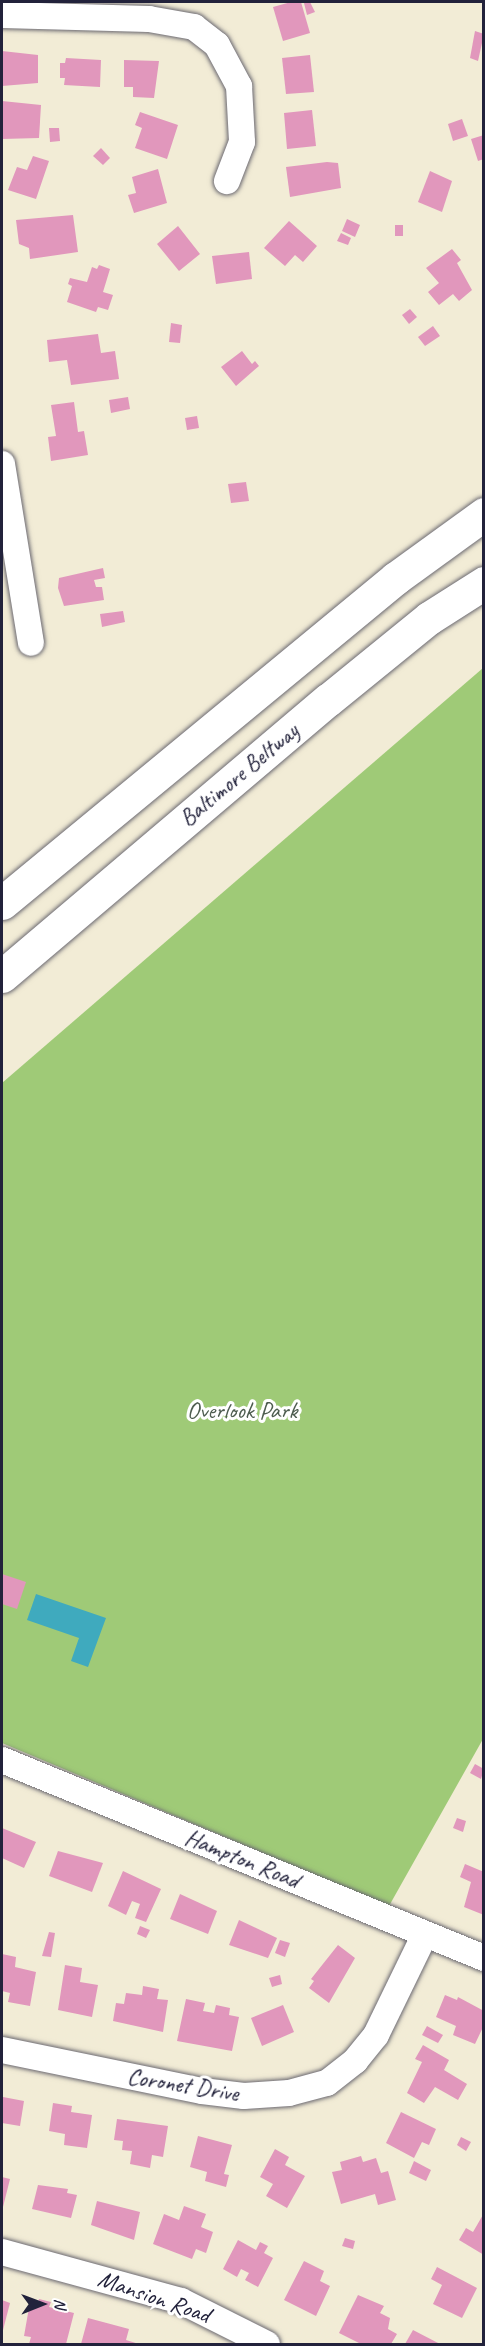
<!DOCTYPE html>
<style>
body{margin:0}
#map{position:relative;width:485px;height:2346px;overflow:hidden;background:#f2ecd6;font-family:Caveat,sans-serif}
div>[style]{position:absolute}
.green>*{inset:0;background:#9fca77}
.water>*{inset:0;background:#3faabe}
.building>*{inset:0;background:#e197bc}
.roads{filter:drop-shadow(0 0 2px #6b6971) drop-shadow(0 0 2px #6b6971)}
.minor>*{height:26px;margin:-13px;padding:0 13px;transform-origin:13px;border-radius:13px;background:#fff}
.highway>*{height:33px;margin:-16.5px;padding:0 16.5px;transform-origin:16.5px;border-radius:16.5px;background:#fff}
span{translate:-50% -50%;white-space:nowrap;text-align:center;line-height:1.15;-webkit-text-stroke:6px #fff;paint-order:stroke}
.street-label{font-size:24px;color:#22223b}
.park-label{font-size:24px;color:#4e5d50}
.frame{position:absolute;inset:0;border:3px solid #22223b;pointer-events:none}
.north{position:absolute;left:12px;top:2274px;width:60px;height:60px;-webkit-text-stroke:4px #fff;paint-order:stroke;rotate:89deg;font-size:16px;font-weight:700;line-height:24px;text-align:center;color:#22223b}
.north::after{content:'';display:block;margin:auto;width:21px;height:27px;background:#22223b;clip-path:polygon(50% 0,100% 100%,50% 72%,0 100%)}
</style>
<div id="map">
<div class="green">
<i style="clip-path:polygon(483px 668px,483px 1739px,389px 1906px,2px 1743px,2px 1083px)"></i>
</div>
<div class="water">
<i style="clip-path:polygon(36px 1594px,106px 1618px,88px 1667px,71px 1661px,79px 1638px,27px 1620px)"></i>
</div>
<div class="building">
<i style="clip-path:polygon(291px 2px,301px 2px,310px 33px,283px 41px,273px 7px)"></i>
<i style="clip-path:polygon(310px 2px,315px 12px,307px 15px,304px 3px)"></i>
<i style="clip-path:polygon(475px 31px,484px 34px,478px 61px,470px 58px)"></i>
<i style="clip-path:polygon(2px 51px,38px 55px,38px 83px,2px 86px)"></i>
<i style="clip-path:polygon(310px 55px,314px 92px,286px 94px,282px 58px)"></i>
<i style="clip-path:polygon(66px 58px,101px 60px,100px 87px,64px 85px,65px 78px,60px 78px,60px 63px,65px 63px)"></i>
<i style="clip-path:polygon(124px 60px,159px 61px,154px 98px,133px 97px,133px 87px,124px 87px)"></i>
<i style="clip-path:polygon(2px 101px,41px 105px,39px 138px,2px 139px)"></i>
<i style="clip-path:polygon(312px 110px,316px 146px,287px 149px,284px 113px)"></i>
<i style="clip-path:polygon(140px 112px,178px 125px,167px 159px,135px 148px,142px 128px,135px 125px)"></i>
<i style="clip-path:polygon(462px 119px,468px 136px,453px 141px,448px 124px)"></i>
<i style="clip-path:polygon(49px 128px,59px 128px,60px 141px,50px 142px)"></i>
<i style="clip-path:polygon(484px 135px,484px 159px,478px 161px,471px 139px)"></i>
<i style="clip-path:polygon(101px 148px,110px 158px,103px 165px,93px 156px)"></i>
<i style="clip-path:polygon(33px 156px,49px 161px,36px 199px,8px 190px,17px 167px,27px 170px)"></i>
<i style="clip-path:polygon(327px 162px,338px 163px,341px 188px,290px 197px,286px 167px)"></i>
<i style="clip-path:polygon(158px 169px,167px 203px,134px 213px,128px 195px,136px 193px,132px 177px)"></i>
<i style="clip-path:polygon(430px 171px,452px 181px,442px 212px,418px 202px)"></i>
<i style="clip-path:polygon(73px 215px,78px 252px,30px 259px,29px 248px,19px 244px,16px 220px)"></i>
<i style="clip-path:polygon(347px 219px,360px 225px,355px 237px,342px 231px)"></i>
<i style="clip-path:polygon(289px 221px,317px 246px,303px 262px,295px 255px,285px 266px,264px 248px)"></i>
<i style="clip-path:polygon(395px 225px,403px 225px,403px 236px,395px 236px)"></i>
<i style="clip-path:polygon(178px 226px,200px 254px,179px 271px,157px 244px)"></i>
<i style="clip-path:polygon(341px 233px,351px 238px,348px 245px,337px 241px)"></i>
<i style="clip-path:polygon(452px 249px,461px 260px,457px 263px,472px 290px,459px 301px,453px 294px,439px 305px,428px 292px,439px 283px,426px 268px)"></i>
<i style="clip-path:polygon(249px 252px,252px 279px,216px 284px,212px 256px)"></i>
<i style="clip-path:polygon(99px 265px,110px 269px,103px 292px,113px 295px,108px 310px,98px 307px,96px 312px,67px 302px,72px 286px,68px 284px,70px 278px,87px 282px,92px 267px,97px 269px)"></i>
<i style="clip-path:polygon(410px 309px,417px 317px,409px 324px,402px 315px)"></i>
<i style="clip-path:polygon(171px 323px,182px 325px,180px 343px,169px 342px)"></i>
<i style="clip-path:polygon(433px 326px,440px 336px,425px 346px,418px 337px)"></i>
<i style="clip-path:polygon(98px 334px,101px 353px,115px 351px,119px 379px,71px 385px,67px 360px,49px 362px,47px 340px)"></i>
<i style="clip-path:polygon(242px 351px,252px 364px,255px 361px,259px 366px,236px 386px,221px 367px)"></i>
<i style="clip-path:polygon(128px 397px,130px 409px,111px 413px,109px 400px)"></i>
<i style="clip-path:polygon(74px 402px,78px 432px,84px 431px,88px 455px,51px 461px,48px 437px,56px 436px,51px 405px)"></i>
<i style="clip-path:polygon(197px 416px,199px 428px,187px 430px,185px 418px)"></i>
<i style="clip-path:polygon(246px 482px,249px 501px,231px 503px,228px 484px)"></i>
<i style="clip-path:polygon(103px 568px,105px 578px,94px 580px,96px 587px,102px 587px,104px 600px,64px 606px,58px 588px,59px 578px)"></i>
<i style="clip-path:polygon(123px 611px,125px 622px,102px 627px,100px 614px)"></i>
<i style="clip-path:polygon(2px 1574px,26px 1582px,17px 1609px,2px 1604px)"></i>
<i style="clip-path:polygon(475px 1764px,484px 1769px,481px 1779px,470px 1773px)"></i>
<i style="clip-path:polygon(457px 1818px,466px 1821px,463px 1832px,453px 1828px)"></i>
<i style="clip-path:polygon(2px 1828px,36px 1842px,24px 1868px,2px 1858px)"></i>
<i style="clip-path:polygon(58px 1851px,103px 1863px,92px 1892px,49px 1876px)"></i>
<i style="clip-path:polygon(465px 1864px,484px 1872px,484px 1915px,464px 1907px,471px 1882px,460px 1877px)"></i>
<i style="clip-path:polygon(123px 1871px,161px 1889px,146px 1922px,135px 1918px,140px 1904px,132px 1901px,126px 1915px,108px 1906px)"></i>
<i style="clip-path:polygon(180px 1894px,217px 1911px,208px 1934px,170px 1919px)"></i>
<i style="clip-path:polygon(239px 1920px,277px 1938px,268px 1958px,229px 1945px)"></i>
<i style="clip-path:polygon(140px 1926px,150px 1930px,146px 1938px,137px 1934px)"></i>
<i style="clip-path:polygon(49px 1932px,55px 1933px,51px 1957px,42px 1956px)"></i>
<i style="clip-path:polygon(280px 1940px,290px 1943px,285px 1957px,275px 1953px)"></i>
<i style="clip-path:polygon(338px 1945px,355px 1958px,329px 2003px,309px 1988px,314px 1981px,311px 1979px)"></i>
<i style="clip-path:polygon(2px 1954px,16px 1957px,15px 1967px,36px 1972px,30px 2006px,8px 2002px,10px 1993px,2px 1991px)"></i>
<i style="clip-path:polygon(65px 1965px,82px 1968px,80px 1982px,98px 1985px,92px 2017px,58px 2010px)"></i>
<i style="clip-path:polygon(280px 1975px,282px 1984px,272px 1987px,269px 1978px)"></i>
<i style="clip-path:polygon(143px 1986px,159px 1989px,157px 1999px,168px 2000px,163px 2032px,113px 2021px,116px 2003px,124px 2004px,126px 1993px,142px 1995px)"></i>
<i style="clip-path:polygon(445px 1995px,457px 2000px,458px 1997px,484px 2011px,484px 2025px,475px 2044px,453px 2035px,456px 2026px,436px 2017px)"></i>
<i style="clip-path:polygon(186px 1999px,205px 2003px,203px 2011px,214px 2013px,216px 2005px,230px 2008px,229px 2015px,239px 2017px,232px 2051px,177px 2041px)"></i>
<i style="clip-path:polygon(283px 2005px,294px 2032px,262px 2046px,251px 2018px)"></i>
<i style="clip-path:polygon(427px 2026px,443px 2035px,438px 2043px,422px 2035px)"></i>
<i style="clip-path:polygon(423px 2045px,449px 2060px,444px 2070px,467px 2084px,458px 2100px,435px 2087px,424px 2103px,407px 2093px,422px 2062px,415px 2059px)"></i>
<i style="clip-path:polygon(3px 2097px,24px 2101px,20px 2126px,2px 2123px)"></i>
<i style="clip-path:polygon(53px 2103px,72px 2106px,71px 2112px,92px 2115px,87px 2148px,64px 2145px,65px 2134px,49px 2131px)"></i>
<i style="clip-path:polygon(401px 2112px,436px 2129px,429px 2145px,422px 2142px,414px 2158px,386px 2143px)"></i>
<i style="clip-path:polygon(117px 2119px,168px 2126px,163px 2157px,152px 2155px,150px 2168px,130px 2164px,132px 2151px,122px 2150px,123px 2141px,114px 2140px)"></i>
<i style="clip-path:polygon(198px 2136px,232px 2145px,224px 2174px,229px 2175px,226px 2187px,205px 2181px,207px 2172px,190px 2167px)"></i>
<i style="clip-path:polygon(461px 2137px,471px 2142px,466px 2151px,457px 2145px)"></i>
<i style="clip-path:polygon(275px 2149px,289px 2157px,285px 2165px,305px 2176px,287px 2208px,266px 2196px,273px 2184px,260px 2177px)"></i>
<i style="clip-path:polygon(361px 2156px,363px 2162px,376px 2158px,381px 2173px,388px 2171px,396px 2200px,378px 2205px,375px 2194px,341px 2204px,332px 2172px,342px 2170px,340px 2162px)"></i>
<i style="clip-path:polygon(414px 2161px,431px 2170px,426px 2181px,409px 2173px)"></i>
<i style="clip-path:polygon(2px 2177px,10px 2179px,2px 2211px)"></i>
<i style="clip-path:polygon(38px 2185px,68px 2189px,67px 2193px,77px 2195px,71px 2218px,32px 2209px)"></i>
<i style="clip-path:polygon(97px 2201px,140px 2212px,134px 2240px,91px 2225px)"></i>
<i style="clip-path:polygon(184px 2206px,206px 2214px,201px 2227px,213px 2232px,206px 2253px,196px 2249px,192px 2259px,153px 2244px,164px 2214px,179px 2220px)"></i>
<i style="clip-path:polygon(484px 2213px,484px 2255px,459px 2240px,466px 2228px,473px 2232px)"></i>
<i style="clip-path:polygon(345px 2238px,355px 2241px,353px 2249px,342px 2246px)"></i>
<i style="clip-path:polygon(238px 2240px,256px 2250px,260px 2242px,268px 2246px,264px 2253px,273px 2258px,258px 2287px,245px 2280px,249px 2273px,241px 2269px,237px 2277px,223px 2269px)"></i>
<i style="clip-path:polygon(304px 2261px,324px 2271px,320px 2281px,330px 2286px,316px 2316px,284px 2300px)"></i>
<i style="clip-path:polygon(437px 2267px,477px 2288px,462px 2318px,433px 2304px,442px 2285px,431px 2279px)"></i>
<i style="clip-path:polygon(358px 2295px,384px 2306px,380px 2313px,390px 2318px,388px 2329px,397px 2334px,391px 2344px,361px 2344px,339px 2333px)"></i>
<i style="clip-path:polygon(39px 2299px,51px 2302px,49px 2307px,74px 2313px,66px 2344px,29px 2344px,31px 2337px,24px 2336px,30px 2302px,38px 2304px)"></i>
<i style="clip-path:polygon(2px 2300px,10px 2303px,2px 2334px)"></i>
<i style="clip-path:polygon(88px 2318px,129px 2329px,126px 2340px,139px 2344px,81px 2344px)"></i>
<i style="clip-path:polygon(413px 2330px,440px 2344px,405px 2344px)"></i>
</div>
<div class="roads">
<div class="minor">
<i style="left:2px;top:15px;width:147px;rotate:1.6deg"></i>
<i style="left:149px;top:19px;width:46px;rotate:10.1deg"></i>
<i style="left:194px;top:27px;width:29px;rotate:38deg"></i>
<i style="left:217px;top:45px;width:47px;rotate:61.8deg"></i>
<i style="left:239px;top:86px;width:56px;rotate:86.9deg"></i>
<i style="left:242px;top:142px;width:42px;rotate:111deg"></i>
<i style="left:2px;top:464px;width:181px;rotate:80.8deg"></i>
<i style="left:2px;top:1760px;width:521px;rotate:22.33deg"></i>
<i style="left:2px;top:2050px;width:204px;rotate:11.6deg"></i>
<i style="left:202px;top:2091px;width:42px;rotate:6.8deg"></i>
<i style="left:244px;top:2096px;width:45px;rotate:-3.8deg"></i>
<i style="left:289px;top:2093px;width:39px;rotate:-15deg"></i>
<i style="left:327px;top:2083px;width:36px;rotate:-38deg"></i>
<i style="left:355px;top:2061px;width:33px;rotate:-51deg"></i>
<i style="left:376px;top:2035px;width:112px;rotate:-64.1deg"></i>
<i style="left:2px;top:2252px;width:186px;rotate:15.3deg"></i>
<i style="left:181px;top:2301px;width:96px;rotate:26.6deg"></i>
</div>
<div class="highway">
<i style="left:2px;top:903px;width:511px;rotate:-39.52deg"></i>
<i style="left:396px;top:578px;width:109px;rotate:-36deg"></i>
<i style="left:2px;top:976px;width:427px;rotate:-40.3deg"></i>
<i style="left:328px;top:700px;width:130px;rotate:-39.1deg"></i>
<i style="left:429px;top:618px;width:65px;rotate:-32.5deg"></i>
</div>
</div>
<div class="street-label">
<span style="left:239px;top:775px;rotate:-40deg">Baltimore Beltway</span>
<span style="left:242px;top:1859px;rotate:22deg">Hampton Road</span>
<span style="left:183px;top:2085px;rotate:9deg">Coronet Drive</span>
<span style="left:154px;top:2297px;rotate:19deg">Mansion Road</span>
</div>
<div class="park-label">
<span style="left:242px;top:1411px">Overlook Park</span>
</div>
<div class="frame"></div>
<div class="north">N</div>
</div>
